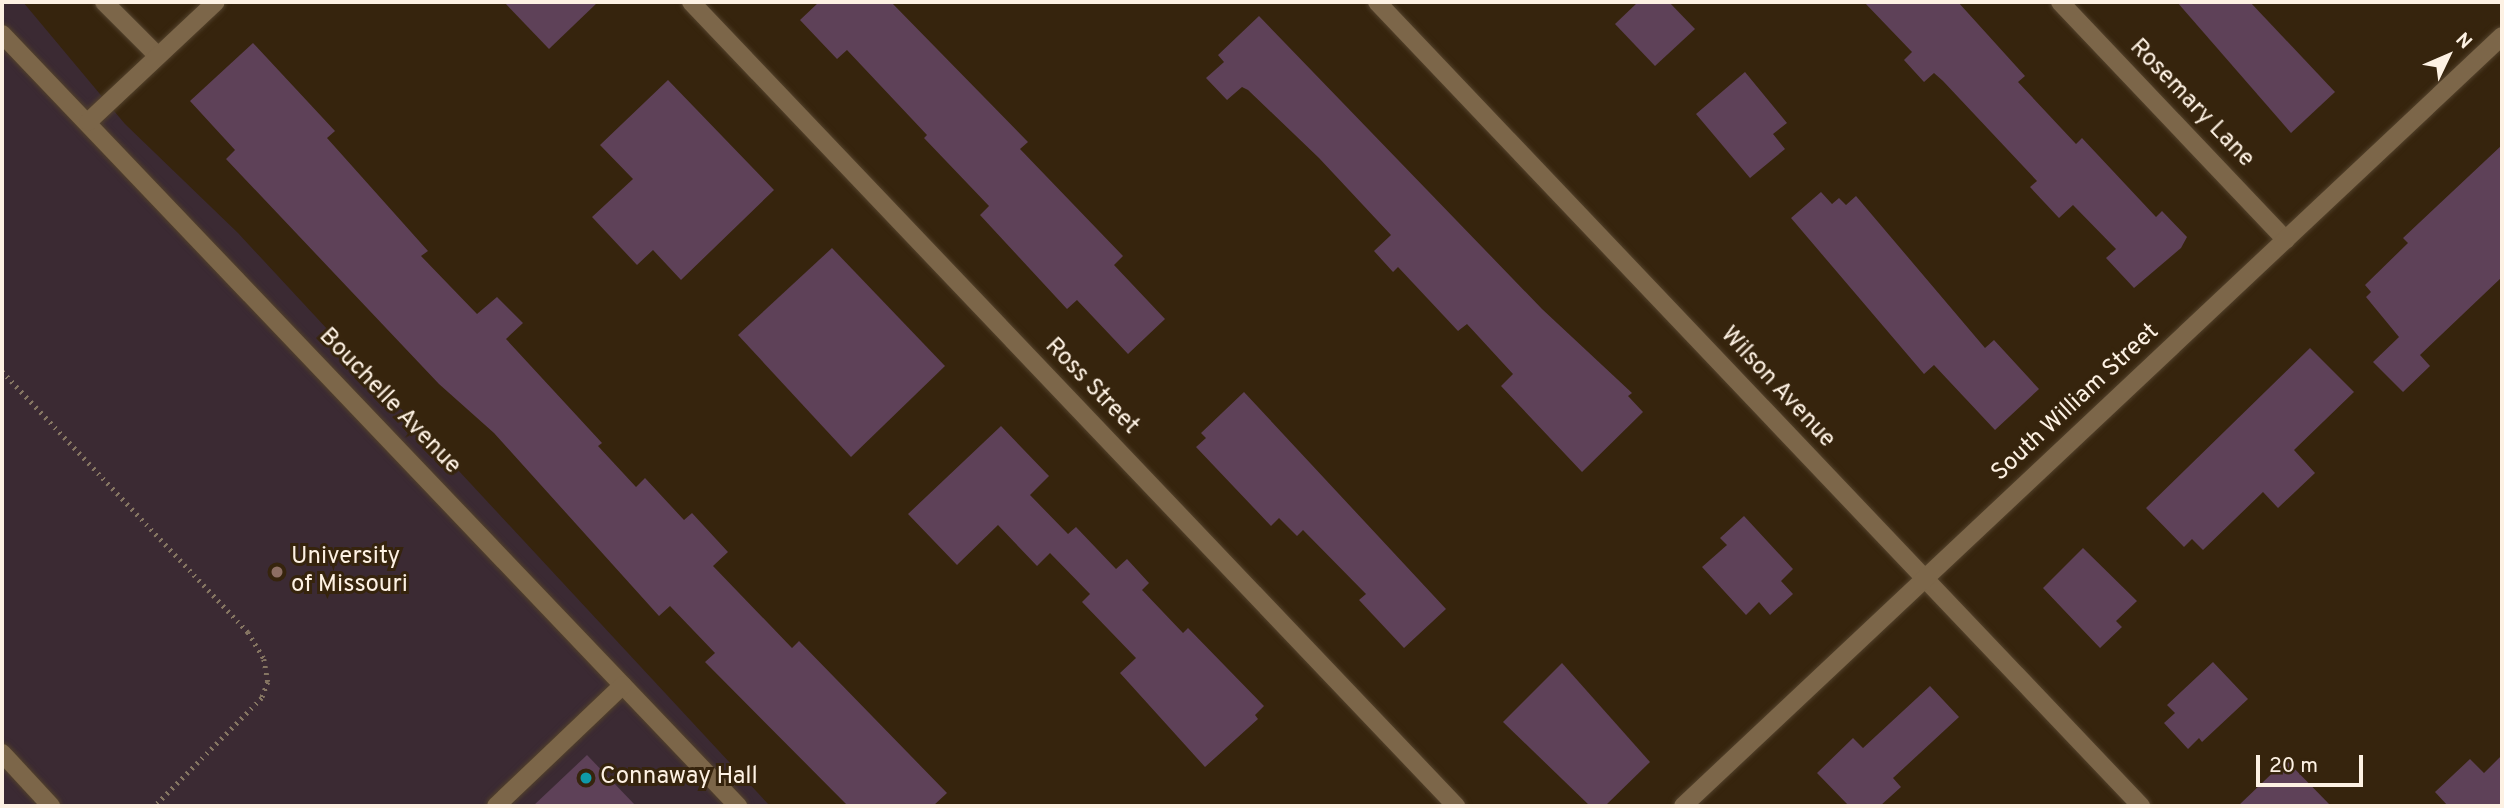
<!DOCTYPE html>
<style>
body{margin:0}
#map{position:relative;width:2504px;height:808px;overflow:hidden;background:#36240d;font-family:Overpass,sans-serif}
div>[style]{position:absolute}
.education>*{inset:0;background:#3b2a33}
.building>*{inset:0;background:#5e4158}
.path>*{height:4.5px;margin-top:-2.25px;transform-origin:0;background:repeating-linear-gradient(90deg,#857562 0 2px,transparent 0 7px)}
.roads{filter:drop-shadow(0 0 2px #52412b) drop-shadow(0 0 2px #52412b)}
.minor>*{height:18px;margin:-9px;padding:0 9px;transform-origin:9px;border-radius:9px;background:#7c6649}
.dots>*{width:19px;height:19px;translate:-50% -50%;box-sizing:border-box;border:4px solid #36240d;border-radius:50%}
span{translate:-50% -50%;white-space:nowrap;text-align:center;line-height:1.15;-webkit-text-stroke:6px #36240d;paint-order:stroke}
.street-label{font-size:24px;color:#fdf1e3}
.poi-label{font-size:24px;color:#fdf1e3}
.left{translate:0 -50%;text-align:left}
.frame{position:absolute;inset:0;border:4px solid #fdf1e3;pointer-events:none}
.north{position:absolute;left:2413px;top:21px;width:70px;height:70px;-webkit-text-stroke:5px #36240d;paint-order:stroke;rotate:46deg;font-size:19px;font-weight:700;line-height:28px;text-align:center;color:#fdf1e3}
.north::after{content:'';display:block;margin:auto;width:24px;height:32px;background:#fdf1e3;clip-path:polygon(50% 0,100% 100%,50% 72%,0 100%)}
.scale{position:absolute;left:2256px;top:755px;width:107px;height:32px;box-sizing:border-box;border:4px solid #fdf1e3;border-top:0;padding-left:9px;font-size:21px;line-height:24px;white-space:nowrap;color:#fdf1e3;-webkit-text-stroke:5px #36240d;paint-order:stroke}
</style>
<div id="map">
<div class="education">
<i style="clip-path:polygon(2px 2px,23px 2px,125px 124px,238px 233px,770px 806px,2px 806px)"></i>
</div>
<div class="building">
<i style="clip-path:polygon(504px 2px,598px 2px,549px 49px)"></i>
<i style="clip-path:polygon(819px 2px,891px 2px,1028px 142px,1020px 149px,1123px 256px,1114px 265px,1165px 319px,1128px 354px,1077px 300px,1067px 309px,980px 215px,989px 206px,924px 138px,927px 135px,847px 50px,837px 59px,800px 20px)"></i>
<i style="clip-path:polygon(1638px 2px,1669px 2px,1695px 29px,1655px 66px,1615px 24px)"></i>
<i style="clip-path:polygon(1864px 2px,1958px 2px,2025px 76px,2018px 82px,2076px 144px,2082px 138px,2156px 217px,2162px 211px,2187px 237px,2181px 248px,2134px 288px,2106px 258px,2116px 249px,2073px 205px,2059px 218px,2030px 187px,2037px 181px,1943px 81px,1934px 73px,1924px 82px,1904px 60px,1912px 52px)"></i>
<i style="clip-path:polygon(2177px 2px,2250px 2px,2335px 92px,2291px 133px)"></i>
<i style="clip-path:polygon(1259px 16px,1542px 309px,1632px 393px,1628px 396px,1643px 412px,1582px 472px,1501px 386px,1513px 374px,1467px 324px,1458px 331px,1398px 267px,1393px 272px,1374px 251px,1391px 235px,1319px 158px,1248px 90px,1242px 87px,1227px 100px,1206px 78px,1224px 62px,1218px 55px)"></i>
<i style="clip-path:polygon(253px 43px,335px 131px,327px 138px,428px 251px,421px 256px,477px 314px,497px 297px,523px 323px,506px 339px,602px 443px,598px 446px,636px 487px,645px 478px,684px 520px,692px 513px,728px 552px,713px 566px,792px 648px,799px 641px,947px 793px,933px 806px,848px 806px,705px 662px,715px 653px,670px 606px,659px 616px,494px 433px,439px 384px,226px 159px,235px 150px,190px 101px)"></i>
<i style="clip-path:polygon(1745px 72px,1787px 123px,1773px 134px,1785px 149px,1750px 178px,1696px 114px)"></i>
<i style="clip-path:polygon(668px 80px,774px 190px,681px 280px,653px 250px,637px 265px,592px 217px,633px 179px,600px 145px)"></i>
<i style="clip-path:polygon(2502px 145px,2502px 277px,2420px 355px,2430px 366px,2403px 392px,2373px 362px,2399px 337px,2366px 297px,2371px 292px,2365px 285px,2408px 243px,2403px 238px)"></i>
<i style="clip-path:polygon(1821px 192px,1832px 204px,1839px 198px,1846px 205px,1856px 196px,1985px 348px,1994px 340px,2039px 389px,1995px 430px,1934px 365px,1924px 374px,1791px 218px)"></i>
<i style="clip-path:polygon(832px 248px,945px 366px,851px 457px,738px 335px)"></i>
<i style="clip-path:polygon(2310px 348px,2354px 392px,2294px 450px,2315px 473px,2278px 508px,2263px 492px,2203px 550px,2192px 539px,2184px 547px,2146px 508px)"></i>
<i style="clip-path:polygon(1244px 392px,1446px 609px,1404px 648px,1359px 600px,1366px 594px,1303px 530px,1297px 536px,1279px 518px,1271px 526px,1196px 447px,1206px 438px,1201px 433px)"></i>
<i style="clip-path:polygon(1001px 426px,1049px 476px,1030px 495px,1068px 534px,1076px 527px,1116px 569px,1127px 559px,1149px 583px,1142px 590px,1183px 633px,1188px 628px,1264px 706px,1255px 715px,1258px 719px,1205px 767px,1120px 673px,1136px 658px,1082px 602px,1090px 594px,1050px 553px,1037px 566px,998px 525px,957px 565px,908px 514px)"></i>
<i style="clip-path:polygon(1744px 516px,1793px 569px,1781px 581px,1793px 594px,1770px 615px,1759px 602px,1746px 615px,1702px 567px,1727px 545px,1720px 538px)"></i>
<i style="clip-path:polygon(2083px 548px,2137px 601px,2116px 621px,2122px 627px,2100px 648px,2043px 588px)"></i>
<i style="clip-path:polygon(2213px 662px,2248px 699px,2202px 742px,2199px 738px,2188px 749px,2164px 723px,2175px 713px,2167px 705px)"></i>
<i style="clip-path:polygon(1562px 663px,1650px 762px,1605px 806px,1590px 806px,1503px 722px)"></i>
<i style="clip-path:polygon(1930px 686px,1959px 717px,1893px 778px,1901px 787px,1880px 806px,1849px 806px,1817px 773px,1853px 738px,1863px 748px)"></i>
<i style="clip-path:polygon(587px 755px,636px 806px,533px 806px)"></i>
<i style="clip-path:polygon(2502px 755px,2502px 806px,2448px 806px,2435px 792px,2470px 759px,2484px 773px)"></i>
<i style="clip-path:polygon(2286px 760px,2331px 806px,2238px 806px)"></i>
</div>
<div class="path">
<i style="left:2px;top:371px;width:359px;rotate:46.7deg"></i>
<i style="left:248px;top:632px;width:31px;rotate:59deg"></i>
<i style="left:264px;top:659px;width:23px;rotate:80deg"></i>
<i style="left:268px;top:682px;width:17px;rotate:111deg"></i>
<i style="left:262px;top:698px;width:152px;rotate:134.7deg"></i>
</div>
<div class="roads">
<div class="minor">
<i style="left:104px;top:2px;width:76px;rotate:45deg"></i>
<i style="left:691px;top:2px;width:1110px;rotate:46.42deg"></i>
<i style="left:1377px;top:2px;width:1109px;rotate:46.46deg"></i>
<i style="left:2060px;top:2px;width:328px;rotate:46.5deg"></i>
<i style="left:2px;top:34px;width:1067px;rotate:46.37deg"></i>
<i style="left:88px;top:122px;width:175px;rotate:-43.2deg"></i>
<i style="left:2px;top:753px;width:72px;rotate:47.2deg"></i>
<i style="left:496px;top:806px;width:175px;rotate:-43.6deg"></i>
<i style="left:1683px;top:806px;width:1124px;rotate:-43.23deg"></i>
</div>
</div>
<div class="dots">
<i style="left:277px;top:572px;background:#8d6e63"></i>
<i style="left:586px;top:778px;background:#0f9aa8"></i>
</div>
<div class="street-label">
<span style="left:2191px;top:104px;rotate:46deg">Rosemary Lane</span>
<span style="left:1091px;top:387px;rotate:46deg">Ross Street</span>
<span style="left:1777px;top:388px;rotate:47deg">Wilson Avenue</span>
<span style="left:389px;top:402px;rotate:46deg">Bouchelle Avenue</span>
<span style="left:2076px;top:403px;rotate:-43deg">South William Street</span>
</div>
<div class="poi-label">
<span class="left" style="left:291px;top:572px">University<br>of Missouri</span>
<span class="left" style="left:600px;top:778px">Connaway Hall</span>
</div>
<div class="frame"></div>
<div class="north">N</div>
<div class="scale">20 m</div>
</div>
